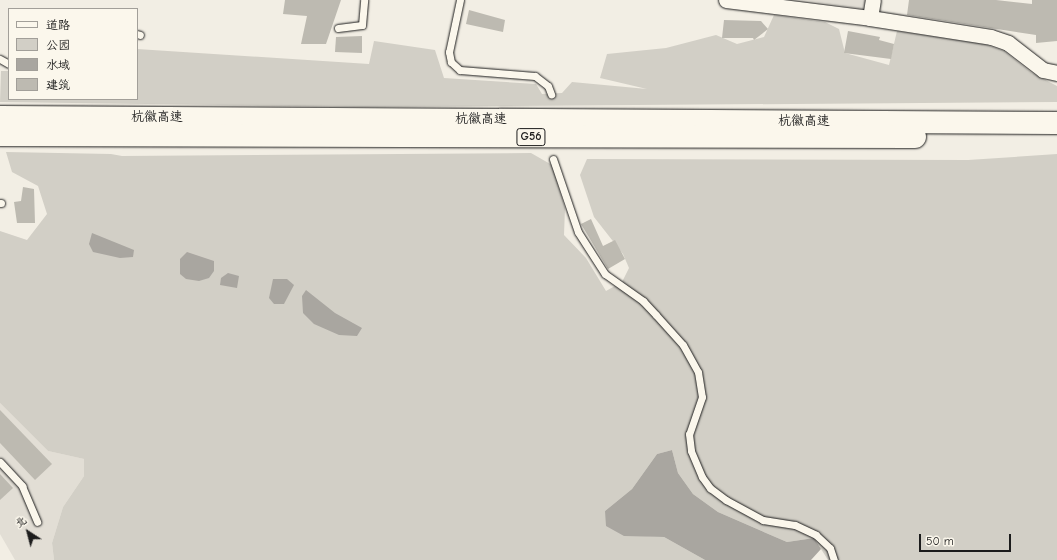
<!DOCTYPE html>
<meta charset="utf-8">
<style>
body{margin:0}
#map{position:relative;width:1057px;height:560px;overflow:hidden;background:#f2eee4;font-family:"Comic Neue","LXGW WenKai TC",sans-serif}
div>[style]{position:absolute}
.built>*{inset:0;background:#e2ded5}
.green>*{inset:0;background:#d2cfc6}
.water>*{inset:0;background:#a9a6a0}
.building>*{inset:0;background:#bdbab1}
.roads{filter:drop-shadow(0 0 1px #1c1c1c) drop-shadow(0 0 1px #1c1c1c)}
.service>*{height:7px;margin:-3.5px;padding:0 3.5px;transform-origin:3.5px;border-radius:3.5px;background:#fbf7ec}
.minor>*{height:15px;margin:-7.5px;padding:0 7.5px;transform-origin:7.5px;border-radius:7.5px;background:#fbf7ec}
.motorway>*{height:22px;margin:-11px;padding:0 11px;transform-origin:11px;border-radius:11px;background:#fbf7ec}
span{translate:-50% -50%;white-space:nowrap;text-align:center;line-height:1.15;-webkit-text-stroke:3.5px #fbf7ec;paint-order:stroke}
.shield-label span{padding:1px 3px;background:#fbf7ec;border:1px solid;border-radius:3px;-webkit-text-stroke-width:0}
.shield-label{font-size:12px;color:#1c1c1c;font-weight:700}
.street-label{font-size:13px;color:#1c1c1c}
.legend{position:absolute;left:8px;top:8px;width:130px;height:92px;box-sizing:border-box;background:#fbf7ec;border:1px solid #a29f99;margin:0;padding:5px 7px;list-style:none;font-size:12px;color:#1c1c1c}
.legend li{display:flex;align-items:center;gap:8px;height:20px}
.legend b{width:20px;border:1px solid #a29f99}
.north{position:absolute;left:8px;top:512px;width:40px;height:40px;-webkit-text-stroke:3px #fbf7ec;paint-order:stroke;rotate:324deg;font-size:11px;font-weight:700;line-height:16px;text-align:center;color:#1c1c1c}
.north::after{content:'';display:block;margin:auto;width:14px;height:18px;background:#1c1c1c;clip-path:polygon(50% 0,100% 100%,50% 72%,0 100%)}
.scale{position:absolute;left:919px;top:534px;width:92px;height:18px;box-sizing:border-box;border:2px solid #1c1c1c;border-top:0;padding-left:5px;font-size:12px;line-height:14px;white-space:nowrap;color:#1c1c1c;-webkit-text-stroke:3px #fbf7ec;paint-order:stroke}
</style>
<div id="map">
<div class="built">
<i style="clip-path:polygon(803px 0,866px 0,863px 9px)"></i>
<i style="clip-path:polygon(0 403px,48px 451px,84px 459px,84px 476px,63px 507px,52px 543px,54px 560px,15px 560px,0 534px)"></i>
</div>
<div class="green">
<i style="clip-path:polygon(774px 15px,825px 22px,839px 29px,845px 53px,889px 65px,897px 31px,984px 44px,1004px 51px,1032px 73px,1057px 86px,1057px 102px,363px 107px,0 102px,1px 71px,9px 71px,9px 99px,137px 99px,137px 49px,369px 64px,374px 41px,435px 50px,444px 78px,536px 84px,542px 94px,562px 93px,572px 82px,647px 89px,600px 78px,607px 54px,666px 48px,716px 35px,737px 44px,764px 37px)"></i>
<i style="clip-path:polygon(6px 152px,111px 154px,122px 156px,531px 153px,552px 165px,565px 208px,564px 235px,586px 258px,606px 291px,622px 282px,629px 268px,623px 254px,594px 217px,580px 175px,587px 159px,968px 160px,1057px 154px,1057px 560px,828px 560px,814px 538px,787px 542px,718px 512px,693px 494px,678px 473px,672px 450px,657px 454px,632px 489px,605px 511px,626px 535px,664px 537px,705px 560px,54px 560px,52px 543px,63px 507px,84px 476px,84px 459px,48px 451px,0 403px,0 231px,27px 240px,47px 214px,38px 186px,12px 172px)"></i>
</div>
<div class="water">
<i style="clip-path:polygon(92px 233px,134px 250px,133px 257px,120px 258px,93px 252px,89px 244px)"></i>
<i style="clip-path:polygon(187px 252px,214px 261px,214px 271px,209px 278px,199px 281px,186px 279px,180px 274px,180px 259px)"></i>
<i style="clip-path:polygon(228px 273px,239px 276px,237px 288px,220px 285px,221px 278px)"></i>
<i style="clip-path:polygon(273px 279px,287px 279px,294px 285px,284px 304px,274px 304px,269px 298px)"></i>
<i style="clip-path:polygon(306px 290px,335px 313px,362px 328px,357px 336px,339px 335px,314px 324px,303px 313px,302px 296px)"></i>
<i style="clip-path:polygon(672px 450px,678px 473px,693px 494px,718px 512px,787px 542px,814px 538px,821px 549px,811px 560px,705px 560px,664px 537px,624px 536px,606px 526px,605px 511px,632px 489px,657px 454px)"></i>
</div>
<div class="building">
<i style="clip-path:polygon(285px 0,341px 0,326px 44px,301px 44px,307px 16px,283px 14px)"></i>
<i style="clip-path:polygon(909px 0,996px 0,1032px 4px,1032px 0,1057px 0,1057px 41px,1036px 43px,1036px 35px,907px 15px)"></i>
<i style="clip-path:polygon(469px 10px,505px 20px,503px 32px,466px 24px)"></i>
<i style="clip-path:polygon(724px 20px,761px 21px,768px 29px,754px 40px,753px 38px,722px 38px)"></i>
<i style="clip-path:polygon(848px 31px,880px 37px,879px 40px,894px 44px,891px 59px,844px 53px)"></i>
<i style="clip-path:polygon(362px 36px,362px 53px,335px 52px,336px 37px)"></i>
<i style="clip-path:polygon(23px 187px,34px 189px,35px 223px,17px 223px,14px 202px,21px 201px)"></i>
<i style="clip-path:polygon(591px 219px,603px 246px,615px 240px,625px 259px,608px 269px,581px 224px)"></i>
<i style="clip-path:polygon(0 410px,52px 464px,35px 480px,0 443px)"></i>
<i style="clip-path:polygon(0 474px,13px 488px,0 500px)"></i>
</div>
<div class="roads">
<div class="service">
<i style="left:460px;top:0;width:53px;rotate:101.9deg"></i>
<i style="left:449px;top:52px;width:10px;rotate:79deg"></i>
<i style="left:451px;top:62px;width:12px;rotate:42deg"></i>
<i style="left:460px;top:70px;width:75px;rotate:4.6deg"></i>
<i style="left:535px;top:76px;width:16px;rotate:38deg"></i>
<i style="left:548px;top:86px;width:9px;rotate:69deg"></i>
<i style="left:338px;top:28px;width:24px;rotate:-7deg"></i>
<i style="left:362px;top:25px;width:25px;rotate:-85deg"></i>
<i style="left:137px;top:34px;width:3px;rotate:18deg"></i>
<i style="left:0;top:59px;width:10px;rotate:29deg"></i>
<i style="left:553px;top:159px;width:77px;rotate:71.1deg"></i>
<i style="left:578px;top:232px;width:50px;rotate:57.3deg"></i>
<i style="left:605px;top:274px;width:47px;rotate:35.4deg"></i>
<i style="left:643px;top:301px;width:19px;rotate:47deg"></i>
<i style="left:656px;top:315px;width:40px;rotate:48deg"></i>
<i style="left:683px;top:345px;width:31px;rotate:61deg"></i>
<i style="left:698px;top:372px;width:25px;rotate:81deg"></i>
<i style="left:702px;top:397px;width:39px;rotate:109deg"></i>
<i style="left:689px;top:434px;width:17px;rotate:83deg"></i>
<i style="left:691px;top:451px;width:28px;rotate:67deg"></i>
<i style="left:702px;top:477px;width:14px;rotate:54deg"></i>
<i style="left:710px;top:488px;width:20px;rotate:37deg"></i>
<i style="left:726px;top:500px;width:42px;rotate:28.4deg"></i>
<i style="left:763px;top:520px;width:32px;rotate:9deg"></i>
<i style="left:795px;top:525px;width:23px;rotate:25deg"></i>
<i style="left:816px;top:535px;width:19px;rotate:43deg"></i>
<i style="left:830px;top:548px;width:13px;rotate:72deg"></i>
<i style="left:0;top:203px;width:1px"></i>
<i style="left:0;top:462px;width:33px;rotate:47deg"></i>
<i style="left:22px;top:486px;width:39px;rotate:67deg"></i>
</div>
<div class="minor">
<i style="left:726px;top:0;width:145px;rotate:7.1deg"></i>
<i style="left:870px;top:18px;width:122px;rotate:8.9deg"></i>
<i style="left:991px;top:37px;width:18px;rotate:19deg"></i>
<i style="left:1008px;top:43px;width:44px;rotate:37.6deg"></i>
<i style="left:1043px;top:70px;width:14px;rotate:12deg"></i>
<i style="left:870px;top:18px;width:18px;rotate:-81deg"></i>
</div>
<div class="motorway">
<i style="left:0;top:117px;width:1057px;rotate:0.33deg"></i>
<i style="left:0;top:135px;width:915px;rotate:0.13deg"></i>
</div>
</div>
<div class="shield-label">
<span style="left:531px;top:137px">G56</span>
</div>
<div class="street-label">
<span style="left:157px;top:117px">杭徽高速</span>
<span style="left:481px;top:119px">杭徽高速</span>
<span style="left:804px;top:121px">杭徽高速</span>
</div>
<ul class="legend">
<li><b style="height:5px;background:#fbf7ec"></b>道路</li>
<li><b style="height:11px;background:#d2cfc6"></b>公园</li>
<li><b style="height:11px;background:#a9a6a0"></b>水域</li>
<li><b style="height:11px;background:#bdbab1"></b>建筑</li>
</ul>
<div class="north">北</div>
<div class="scale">50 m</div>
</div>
